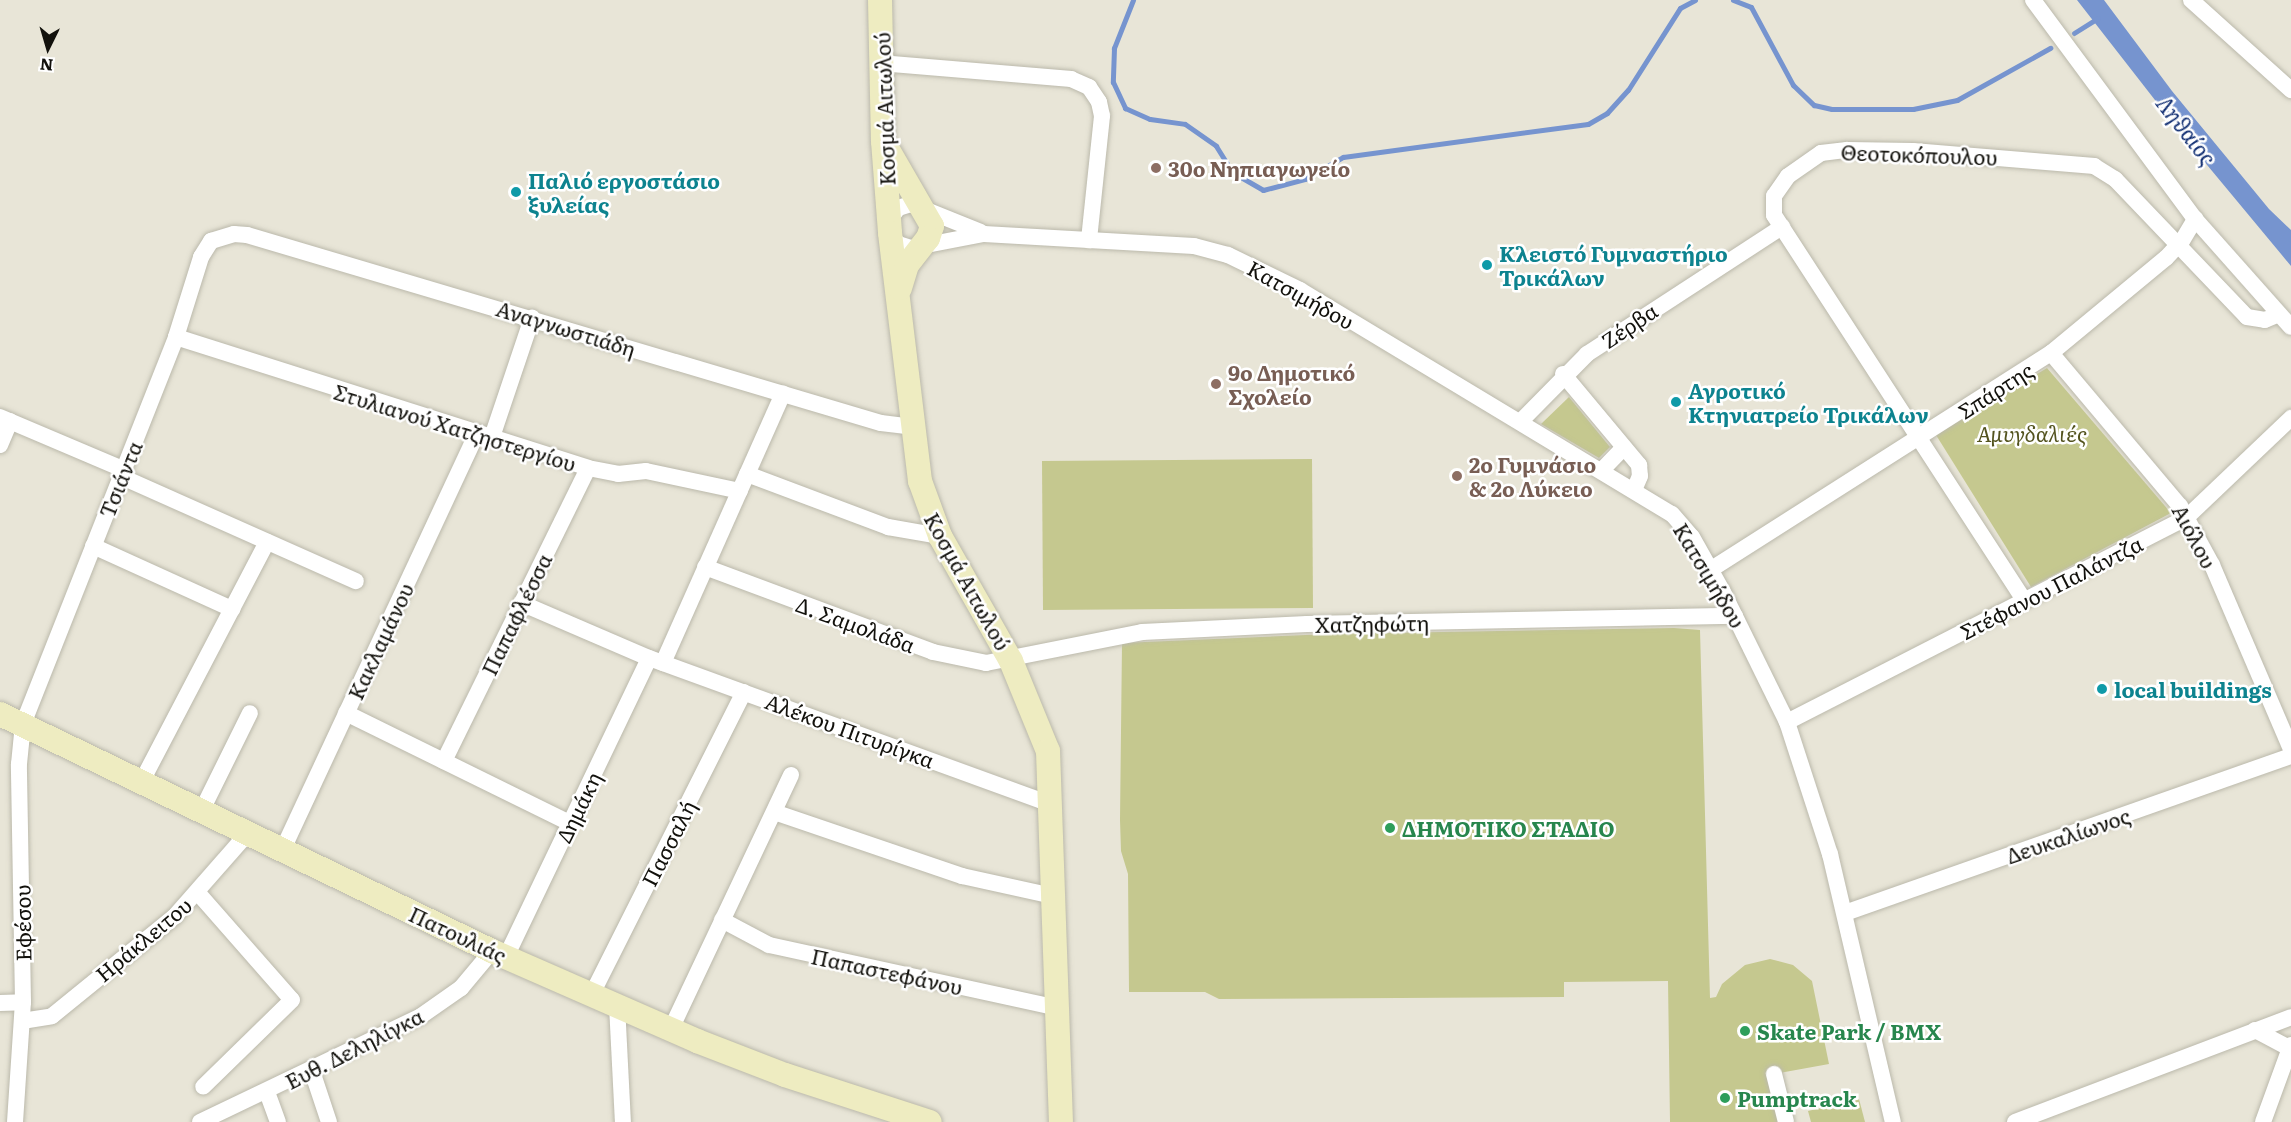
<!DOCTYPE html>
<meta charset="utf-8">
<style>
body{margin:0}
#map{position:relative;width:2291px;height:1122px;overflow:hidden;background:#e8e5d7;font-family:Literata,serif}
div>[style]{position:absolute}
.green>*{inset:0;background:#c5c88f}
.water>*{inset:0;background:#7694cf}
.stream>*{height:5px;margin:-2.5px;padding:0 2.5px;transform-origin:2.5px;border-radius:2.5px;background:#7694cf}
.roads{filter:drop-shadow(0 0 2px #bbb9ab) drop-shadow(0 0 2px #bbb9ab)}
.street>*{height:16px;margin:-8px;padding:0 8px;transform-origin:8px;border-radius:8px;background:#fff}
.secondary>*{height:24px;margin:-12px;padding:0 12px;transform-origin:12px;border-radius:12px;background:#eeecc1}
.dots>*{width:16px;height:16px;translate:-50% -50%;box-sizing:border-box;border:3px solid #fff;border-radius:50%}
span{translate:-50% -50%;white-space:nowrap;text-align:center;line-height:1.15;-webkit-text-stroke:5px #fff;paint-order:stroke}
.street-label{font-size:21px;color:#12110c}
.education-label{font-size:21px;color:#785e54;font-weight:700}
.left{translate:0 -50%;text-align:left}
.culture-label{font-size:21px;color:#0d838f;font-weight:700}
.park-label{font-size:21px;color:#53531e;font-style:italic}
.leisure-label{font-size:21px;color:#27864d;font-weight:700}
.water-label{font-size:22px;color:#0d2b70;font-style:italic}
.north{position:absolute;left:18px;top:18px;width:60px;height:60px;-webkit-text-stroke:4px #fff;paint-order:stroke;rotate:185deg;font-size:16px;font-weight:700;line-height:24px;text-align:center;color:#12110c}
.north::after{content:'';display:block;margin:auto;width:21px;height:27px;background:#12110c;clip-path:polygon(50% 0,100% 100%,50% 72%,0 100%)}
</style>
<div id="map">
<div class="green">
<i style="clip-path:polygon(2047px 368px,2171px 513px,2031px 587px,1936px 435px)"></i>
<i style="clip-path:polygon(1569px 397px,1610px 447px,1599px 458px,1541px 424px)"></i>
<i style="clip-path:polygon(1312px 459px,1313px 608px,1043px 610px,1042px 461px)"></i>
<i style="clip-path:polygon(1674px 628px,1700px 630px,1710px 998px,1716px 997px,1722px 984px,1745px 965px,1770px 959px,1793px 965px,1812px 981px,1829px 1064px,1774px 1074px,1786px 1122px,1670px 1122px,1668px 981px,1564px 982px,1564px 997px,1219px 999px,1205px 992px,1129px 992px,1128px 874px,1121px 851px,1120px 820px,1122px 643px,1329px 634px)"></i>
<i style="clip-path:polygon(1859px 1099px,1865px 1122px,1811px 1122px,1808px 1111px)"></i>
</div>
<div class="water">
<i style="clip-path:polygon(2077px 0,2104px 0,2172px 91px,2269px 209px,2291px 230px,2291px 266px,2183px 136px)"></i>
</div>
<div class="stream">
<i style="left:1133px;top:0;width:52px;rotate:111.6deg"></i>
<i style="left:1114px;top:48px;width:34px;rotate:92deg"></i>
<i style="left:1113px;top:82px;width:29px;rotate:65deg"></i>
<i style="left:1125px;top:108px;width:27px;rotate:24deg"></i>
<i style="left:1150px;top:119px;width:35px;rotate:8deg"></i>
<i style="left:1185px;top:124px;width:38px;rotate:35deg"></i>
<i style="left:1216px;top:146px;width:31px;rotate:58deg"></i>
<i style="left:1232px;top:172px;width:36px;rotate:30deg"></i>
<i style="left:1263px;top:190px;width:43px;rotate:-14.7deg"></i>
<i style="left:1305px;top:179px;width:44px;rotate:-30.1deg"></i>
<i style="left:1343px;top:157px;width:247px;rotate:-7.7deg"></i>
<i style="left:1588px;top:124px;width:22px;rotate:-30deg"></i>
<i style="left:1607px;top:113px;width:31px;rotate:-48deg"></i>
<i style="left:1628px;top:90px;width:97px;rotate:-57.6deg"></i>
<i style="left:1680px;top:8px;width:17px;rotate:-28deg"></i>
<i style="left:1733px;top:0;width:19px;rotate:21deg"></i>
<i style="left:1751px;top:7px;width:89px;rotate:61.7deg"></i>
<i style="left:1793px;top:85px;width:29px;rotate:44deg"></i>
<i style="left:1814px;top:105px;width:18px;rotate:13deg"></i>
<i style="left:1832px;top:109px;width:81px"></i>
<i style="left:1913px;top:109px;width:45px;rotate:-11.6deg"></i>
<i style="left:1957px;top:100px;width:107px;rotate:-29.2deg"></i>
<i style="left:2074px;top:33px;width:28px;rotate:-32deg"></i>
</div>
<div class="roads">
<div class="street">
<i style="left:2033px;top:0;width:272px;rotate:53.5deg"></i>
<i style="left:2195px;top:219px;width:144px;rotate:48.4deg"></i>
<i style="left:2191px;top:0;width:135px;rotate:42deg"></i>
<i style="left:880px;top:63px;width:192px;rotate:4.8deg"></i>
<i style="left:1071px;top:79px;width:20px;rotate:24deg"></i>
<i style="left:1089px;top:87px;width:18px;rotate:56deg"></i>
<i style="left:1099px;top:102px;width:14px;rotate:78deg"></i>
<i style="left:1102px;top:116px;width:125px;rotate:96deg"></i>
<i style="left:890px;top:219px;width:14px;rotate:-54deg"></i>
<i style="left:898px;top:208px;width:14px;rotate:-17deg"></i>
<i style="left:911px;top:204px;width:75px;rotate:21.8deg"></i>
<i style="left:890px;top:233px;width:14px;rotate:54deg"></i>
<i style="left:898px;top:244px;width:14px;rotate:17deg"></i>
<i style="left:911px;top:248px;width:74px;rotate:-10.9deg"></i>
<i style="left:984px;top:234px;width:210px;rotate:3.3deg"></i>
<i style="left:1194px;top:246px;width:35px;rotate:15deg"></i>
<i style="left:1228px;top:255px;width:80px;rotate:25.9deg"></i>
<i style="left:1300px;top:290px;width:434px;rotate:31.1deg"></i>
<i style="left:1672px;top:514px;width:30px;rotate:49deg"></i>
<i style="left:1692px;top:537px;width:63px;rotate:60.6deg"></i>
<i style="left:1723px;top:592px;width:145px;rotate:63.8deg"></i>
<i style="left:1787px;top:722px;width:139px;rotate:72deg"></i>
<i style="left:1830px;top:854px;width:275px;rotate:76.8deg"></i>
<i style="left:176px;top:337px;width:432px;rotate:17.6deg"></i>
<i style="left:588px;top:468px;width:31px;rotate:11deg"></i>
<i style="left:618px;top:474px;width:28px;rotate:-6deg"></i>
<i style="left:646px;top:471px;width:96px;rotate:12deg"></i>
<i style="left:2051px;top:353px;width:200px;rotate:49.9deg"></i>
<i style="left:2180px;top:506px;width:67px;rotate:61.5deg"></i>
<i style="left:2212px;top:565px;width:200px;rotate:66.8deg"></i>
<i style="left:1563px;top:374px;width:119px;rotate:50.1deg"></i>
<i style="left:1639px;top:465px;width:11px;rotate:85deg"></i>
<i style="left:1640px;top:476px;width:13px;rotate:113deg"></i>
<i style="left:0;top:417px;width:136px;rotate:23deg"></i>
<i style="left:1521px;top:421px;width:94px;rotate:-45.4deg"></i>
<i style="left:1587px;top:354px;width:233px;rotate:-33.1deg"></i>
<i style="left:492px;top:437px;width:126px;rotate:-71.4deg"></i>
<i style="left:0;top:445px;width:26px;rotate:-67deg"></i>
<i style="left:1603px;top:469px;width:30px;rotate:-46deg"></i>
<i style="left:747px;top:474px;width:151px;rotate:20.6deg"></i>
<i style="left:888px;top:527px;width:53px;rotate:9.8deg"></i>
<i style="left:122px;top:477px;width:256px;rotate:24deg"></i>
<i style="left:93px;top:546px;width:153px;rotate:24.4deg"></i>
<i style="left:705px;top:567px;width:243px;rotate:20.4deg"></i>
<i style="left:933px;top:652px;width:54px;rotate:11.7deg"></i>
<i style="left:986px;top:663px;width:159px;rotate:-11.2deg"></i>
<i style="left:1142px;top:632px;width:165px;rotate:-2.8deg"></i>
<i style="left:1307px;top:624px;width:428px;rotate:-1.1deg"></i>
<i style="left:1710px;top:570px;width:404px;rotate:-32.5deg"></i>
<i style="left:2051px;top:353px;width:149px;rotate:-39.6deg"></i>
<i style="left:2166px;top:258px;width:23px;rotate:-47deg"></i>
<i style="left:2182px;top:241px;width:26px;rotate:-59deg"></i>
<i style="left:2024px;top:600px;width:459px;rotate:-123deg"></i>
<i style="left:1774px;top:215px;width:19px;rotate:-90deg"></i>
<i style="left:1774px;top:196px;width:24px;rotate:-55deg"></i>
<i style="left:1788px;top:176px;width:40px;rotate:-34.9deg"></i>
<i style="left:1821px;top:153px;width:26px;rotate:-7deg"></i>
<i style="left:1847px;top:150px;width:66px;rotate:0.9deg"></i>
<i style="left:1913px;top:151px;width:182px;rotate:4.7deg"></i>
<i style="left:2094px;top:166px;width:25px;rotate:32deg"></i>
<i style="left:2115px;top:179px;width:191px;rotate:46.3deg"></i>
<i style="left:2247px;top:317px;width:18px;rotate:9deg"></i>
<i style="left:2265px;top:320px;width:15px;rotate:-23deg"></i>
<i style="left:521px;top:603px;width:139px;rotate:23.3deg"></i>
<i style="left:649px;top:658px;width:427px;rotate:20deg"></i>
<i style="left:663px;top:663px;width:295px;rotate:-66deg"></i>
<i style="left:346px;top:713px;width:250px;rotate:26.2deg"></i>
<i style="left:1787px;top:722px;width:449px;rotate:-27.1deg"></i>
<i style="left:2187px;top:517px;width:144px;rotate:-43.6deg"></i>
<i style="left:444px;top:761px;width:326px;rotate:-63.8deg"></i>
<i style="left:142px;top:781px;width:270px;rotate:-62.4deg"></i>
<i style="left:202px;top:810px;width:108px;rotate:-63.7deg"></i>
<i style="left:774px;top:812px;width:199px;rotate:18.8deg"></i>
<i style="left:962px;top:876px;width:93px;rotate:12.4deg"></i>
<i style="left:283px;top:849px;width:459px;rotate:-65deg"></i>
<i style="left:198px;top:893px;width:142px;rotate:48.7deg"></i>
<i style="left:292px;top:1000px;width:124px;rotate:135.7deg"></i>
<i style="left:1845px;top:913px;width:473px;rotate:-19.4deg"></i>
<i style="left:722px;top:920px;width:53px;rotate:28deg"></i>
<i style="left:769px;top:945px;width:295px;rotate:12.3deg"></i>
<i style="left:506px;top:957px;width:331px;rotate:-64.4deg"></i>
<i style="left:592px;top:994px;width:338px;rotate:-63.3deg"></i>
<i style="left:0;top:1003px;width:23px;rotate:-2deg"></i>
<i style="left:617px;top:1005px;width:117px;rotate:87.1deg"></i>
<i style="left:22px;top:1021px;width:30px;rotate:-9deg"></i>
<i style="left:52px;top:1016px;width:159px;rotate:-39.1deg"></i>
<i style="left:175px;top:916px;width:111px;rotate:-48.7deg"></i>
<i style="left:671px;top:1029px;width:281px;rotate:-64.7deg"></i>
<i style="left:2255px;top:1030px;width:41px;rotate:27.8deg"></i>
<i style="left:312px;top:1071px;width:54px;rotate:71.6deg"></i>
<i style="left:1774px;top:1074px;width:49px;rotate:76deg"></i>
<i style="left:267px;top:1092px;width:32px;rotate:70deg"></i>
<i style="left:15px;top:1122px;width:120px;rotate:-86.2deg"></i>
<i style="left:23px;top:1002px;width:238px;rotate:-91deg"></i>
<i style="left:19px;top:764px;width:40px;rotate:-84.3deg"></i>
<i style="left:23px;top:724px;width:416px;rotate:-68.4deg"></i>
<i style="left:176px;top:337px;width:84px;rotate:-72.6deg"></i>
<i style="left:201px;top:257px;width:19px;rotate:-58deg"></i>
<i style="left:211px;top:241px;width:24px;rotate:-17deg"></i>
<i style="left:234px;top:234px;width:13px;rotate:4deg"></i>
<i style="left:247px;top:235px;width:661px;rotate:16.52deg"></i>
<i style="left:881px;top:423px;width:32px;rotate:7deg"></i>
<i style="left:200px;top:1122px;width:245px;rotate:-25.6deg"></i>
<i style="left:421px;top:1016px;width:49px;rotate:-35deg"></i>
<i style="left:461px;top:988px;width:48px;rotate:-50deg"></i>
<i style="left:2015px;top:1122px;width:295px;rotate:-20.8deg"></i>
<i style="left:2263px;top:1122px;width:82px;rotate:-70deg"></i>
</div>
<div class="secondary">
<i style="left:880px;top:0;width:141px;rotate:88.8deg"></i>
<i style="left:883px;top:141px;width:92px;rotate:85.6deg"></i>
<i style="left:890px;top:233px;width:250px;rotate:83.1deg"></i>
<i style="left:920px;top:481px;width:59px;rotate:70deg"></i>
<i style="left:940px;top:536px;width:144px;rotate:60.4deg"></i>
<i style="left:1011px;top:661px;width:97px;rotate:67.7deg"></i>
<i style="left:1048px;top:751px;width:371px;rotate:88deg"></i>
<i style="left:887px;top:148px;width:90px;rotate:60deg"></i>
<i style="left:932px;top:226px;width:13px;rotate:108deg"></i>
<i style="left:928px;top:238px;width:34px;rotate:128deg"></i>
<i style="left:907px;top:265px;width:24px;rotate:107deg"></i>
<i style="left:0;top:714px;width:546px;rotate:25.72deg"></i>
<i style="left:492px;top:951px;width:224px;rotate:23.7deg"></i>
<i style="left:697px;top:1041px;width:94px;rotate:21.1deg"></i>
<i style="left:785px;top:1075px;width:152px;rotate:18deg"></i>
</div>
</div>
<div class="dots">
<i style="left:1156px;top:168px;background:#8d6e63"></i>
<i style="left:516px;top:192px;background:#0f9aa8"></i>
<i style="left:1487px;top:265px;background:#0f9aa8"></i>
<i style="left:1216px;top:384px;background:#8d6e63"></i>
<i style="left:1676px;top:402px;background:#0f9aa8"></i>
<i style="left:1457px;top:476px;background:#8d6e63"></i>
<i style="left:2102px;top:689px;background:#0f9aa8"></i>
<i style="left:1390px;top:828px;background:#2e9e5b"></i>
<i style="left:1745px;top:1031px;background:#2e9e5b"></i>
<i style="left:1725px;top:1098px;background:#2e9e5b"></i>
</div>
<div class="street-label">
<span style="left:884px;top:109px;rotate:-92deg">Κοσμά Αιτωλού</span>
<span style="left:1919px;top:154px;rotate:2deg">Θεοτοκόπουλου</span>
<span style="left:1301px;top:294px;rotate:29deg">Κατσιμήδου</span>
<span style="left:1629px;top:325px;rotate:-34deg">Ζέρβα</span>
<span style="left:566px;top:328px;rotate:17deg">Αναγνωστιάδη</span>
<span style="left:1995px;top:390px;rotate:-33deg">Σπάρτης</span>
<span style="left:455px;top:427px;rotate:17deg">Στυλιανού Χατζηστεργίου</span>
<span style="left:120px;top:479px;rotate:-68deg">Τσιάντα</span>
<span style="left:2195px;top:536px;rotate:62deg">Αιόλου</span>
<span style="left:1710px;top:575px;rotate:59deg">Κατσιμήδου</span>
<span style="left:968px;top:581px;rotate:61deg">Κοσμά Αιτωλού</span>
<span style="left:2051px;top:587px;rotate:-27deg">Στέφανου Παλάντζα</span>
<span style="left:516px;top:614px;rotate:-64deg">Παπαφλέσσα</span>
<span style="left:1372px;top:623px;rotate:-1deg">Χατζηφώτη</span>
<span style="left:856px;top:624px;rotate:20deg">Δ. Σαμολάδα</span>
<span style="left:380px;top:641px;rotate:-65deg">Κακλαμάνου</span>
<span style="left:850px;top:730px;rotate:20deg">Αλέκου Πιτυρίγκα</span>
<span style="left:578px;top:807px;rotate:-64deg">Δημάκη</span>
<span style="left:2068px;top:835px;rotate:-19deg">Δευκαλίωνος</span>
<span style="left:668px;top:843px;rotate:-63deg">Πασσαλή</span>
<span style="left:22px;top:923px;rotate:-91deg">Εφέσου</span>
<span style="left:458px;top:934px;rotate:25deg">Πατουλιάς</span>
<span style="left:143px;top:939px;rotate:-40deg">Ηράκλειτου</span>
<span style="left:887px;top:971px;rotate:12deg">Παπαστεφάνου</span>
<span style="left:354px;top:1048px;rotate:-27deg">Ευθ. Δεληλίγκα</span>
</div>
<div class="education-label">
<span class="left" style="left:1168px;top:168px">30ο Νηπιαγωγείο</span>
<span class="left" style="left:1228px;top:384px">9ο Δημοτικό<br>Σχολείο</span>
<span class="left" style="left:1469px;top:476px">2ο Γυμνάσιο<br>&amp; 2ο Λύκειο</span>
</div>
<div class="culture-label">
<span class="left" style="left:528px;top:192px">Παλιό εργοστάσιο<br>ξυλείας</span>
<span class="left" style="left:1499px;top:265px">Κλειστό Γυμναστήριο<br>Τρικάλων</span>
<span class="left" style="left:1688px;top:402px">Αγροτικό<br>Κτηνιατρείο Τρικάλων</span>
<span class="left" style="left:2114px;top:689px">local buildings</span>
</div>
<div class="park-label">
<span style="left:2032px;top:433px">Αμυγδαλιές</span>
</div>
<div class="leisure-label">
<span class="left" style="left:1402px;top:828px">ΔΗΜΟΤΙΚΟ ΣΤΑΔΙΟ</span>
<span class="left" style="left:1757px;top:1031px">Skate Park / BMX</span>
<span class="left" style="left:1737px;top:1098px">Pumptrack</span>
</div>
<div class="water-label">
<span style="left:2187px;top:130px;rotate:52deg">Ληθαίος</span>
</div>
<div class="north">N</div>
</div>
